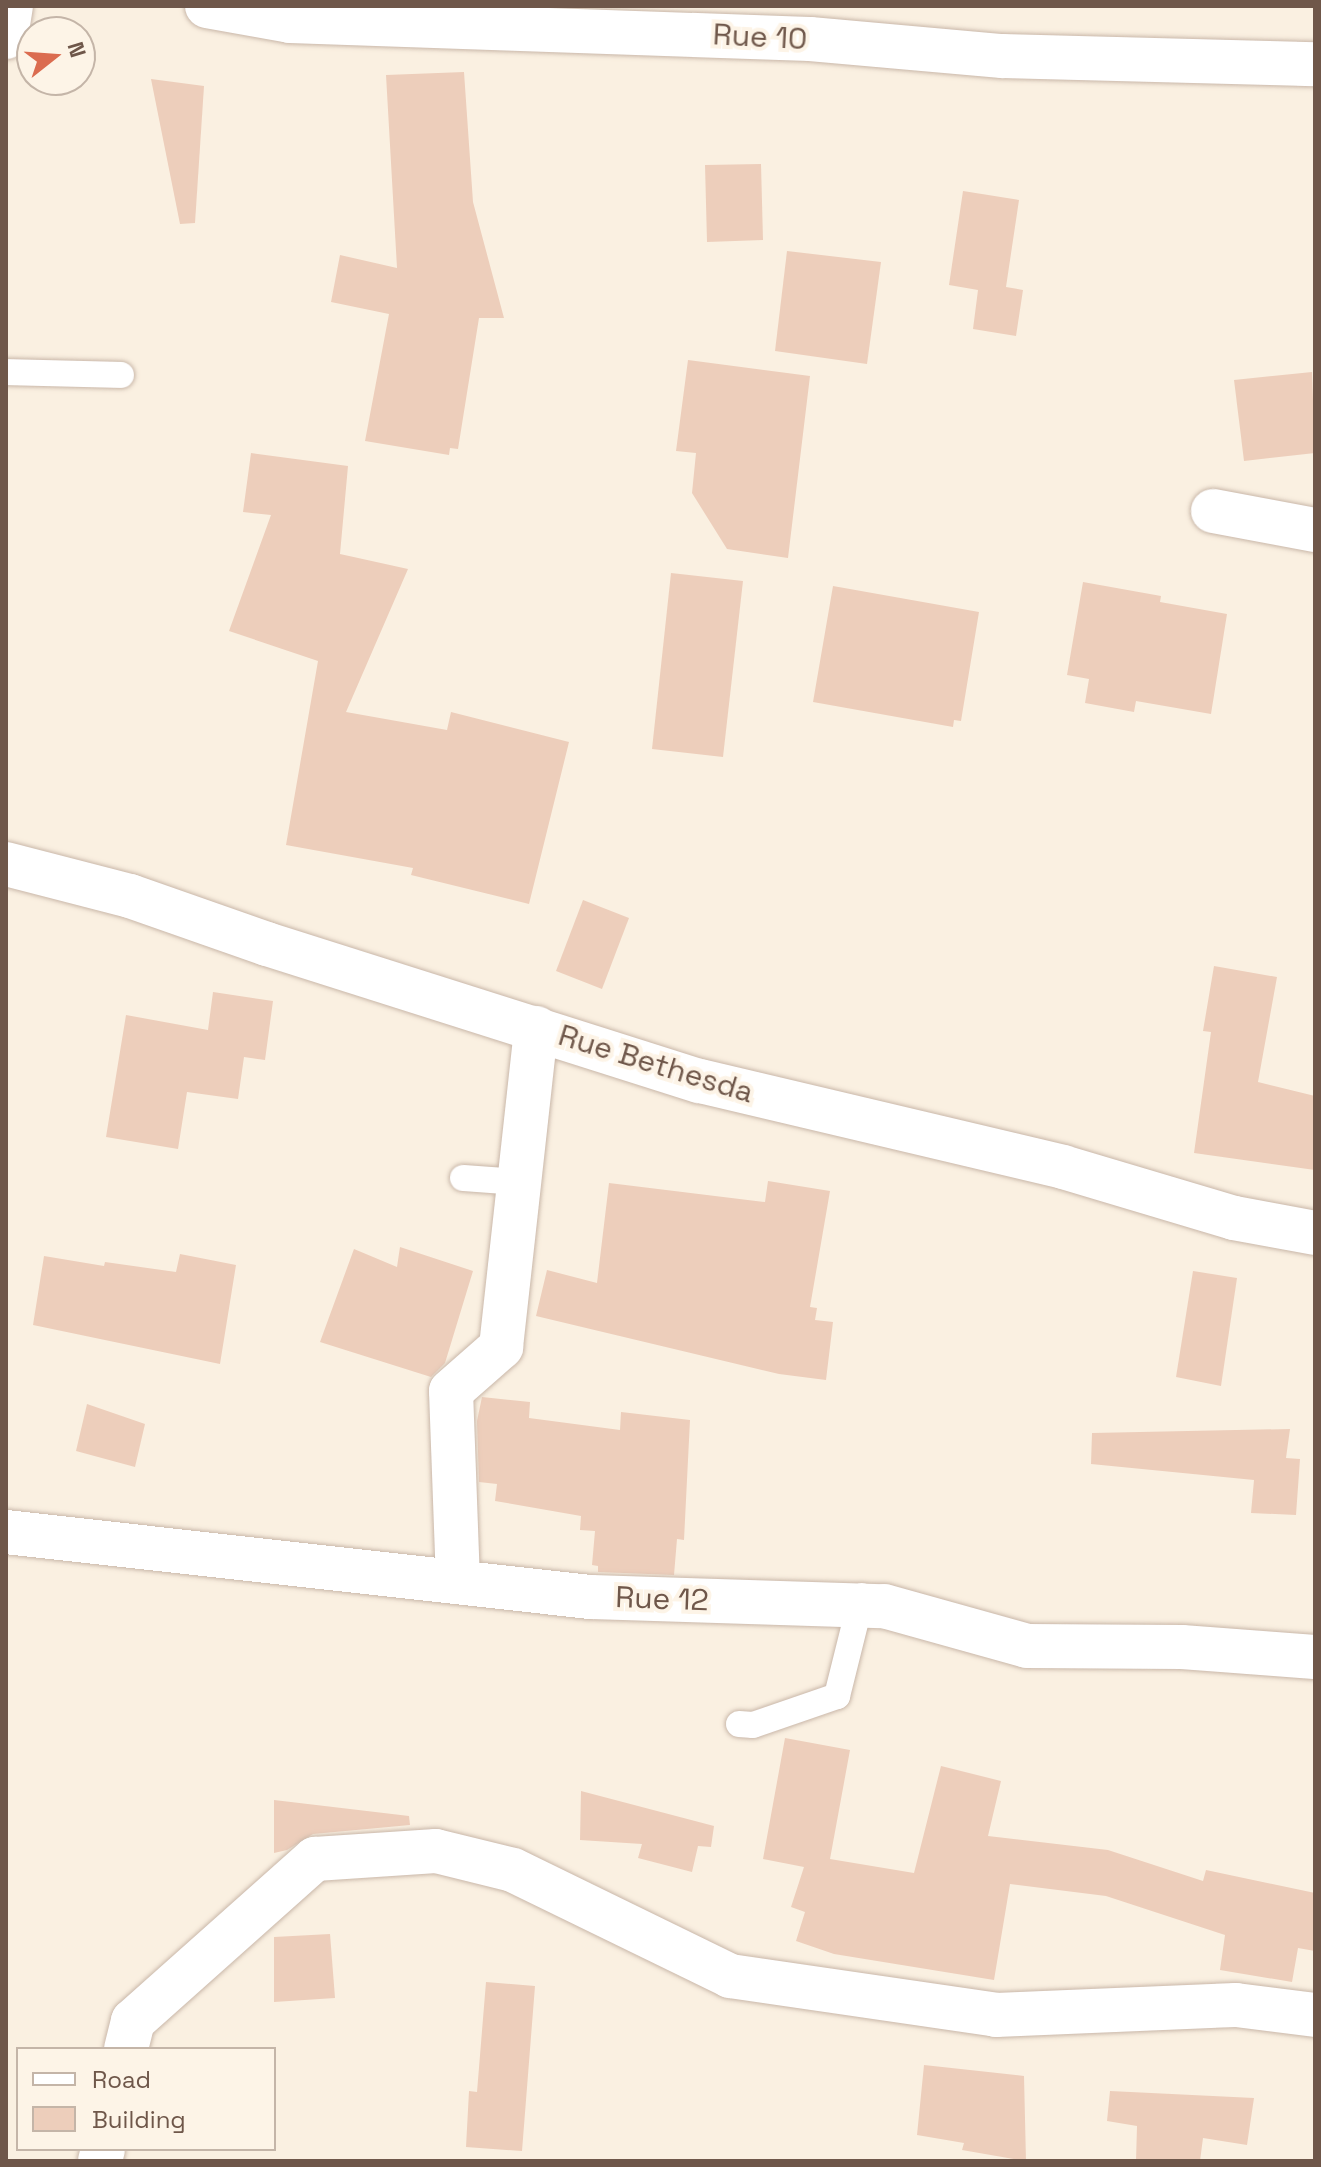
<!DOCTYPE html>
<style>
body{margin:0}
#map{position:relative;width:1321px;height:2167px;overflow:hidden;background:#faf0e1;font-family:"Space Grotesk",sans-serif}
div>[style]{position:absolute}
.building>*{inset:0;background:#edcebb}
.roads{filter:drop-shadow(0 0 2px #c9b7a9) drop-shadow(0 0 2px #c9b7a9)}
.lane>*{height:26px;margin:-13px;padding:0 13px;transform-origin:13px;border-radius:13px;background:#fff}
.street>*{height:44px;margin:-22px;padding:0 22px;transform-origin:22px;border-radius:22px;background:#fff}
span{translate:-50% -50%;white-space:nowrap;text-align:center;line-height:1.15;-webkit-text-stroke:8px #fdf4e7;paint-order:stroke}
.street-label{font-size:30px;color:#6f574a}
.frame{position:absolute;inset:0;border:8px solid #6f574a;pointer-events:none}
.legend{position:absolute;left:16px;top:2047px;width:260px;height:104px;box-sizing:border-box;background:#fdf4e7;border:2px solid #c4b5a8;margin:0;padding:10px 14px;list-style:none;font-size:24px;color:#6f574a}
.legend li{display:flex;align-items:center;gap:16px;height:40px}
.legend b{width:40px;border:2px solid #c4b5a8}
.north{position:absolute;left:16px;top:16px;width:80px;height:80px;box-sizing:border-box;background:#fdf4e7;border:2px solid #c4b5a8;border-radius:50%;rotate:73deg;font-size:22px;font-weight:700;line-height:32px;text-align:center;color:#6f574a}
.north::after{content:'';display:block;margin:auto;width:28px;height:36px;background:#db6c50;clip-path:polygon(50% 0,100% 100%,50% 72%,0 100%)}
</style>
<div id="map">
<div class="building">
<i style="clip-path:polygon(464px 72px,473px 202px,504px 318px,479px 318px,458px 449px,450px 448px,449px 455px,365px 441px,389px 314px,331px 302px,340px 255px,397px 268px,386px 75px)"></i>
<i style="clip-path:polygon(151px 79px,204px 86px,195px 223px,180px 224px)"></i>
<i style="clip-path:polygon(761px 164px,763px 240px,707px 242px,705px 165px)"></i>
<i style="clip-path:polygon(963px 191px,1019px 200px,1006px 287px,1023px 290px,1016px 336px,973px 329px,978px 290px,949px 285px)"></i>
<i style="clip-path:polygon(787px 251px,881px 262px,867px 364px,775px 351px)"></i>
<i style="clip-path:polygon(688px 360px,810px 376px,788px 558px,727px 549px,692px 493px,696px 453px,676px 451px)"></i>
<i style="clip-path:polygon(1312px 372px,1315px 453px,1244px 461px,1234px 380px)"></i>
<i style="clip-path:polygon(251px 453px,348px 466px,340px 554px,408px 569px,346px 712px,447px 730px,451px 712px,569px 742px,529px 904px,411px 875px,413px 868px,286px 845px,318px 661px,229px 631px,271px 515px,243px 512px)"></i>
<i style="clip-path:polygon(671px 573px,743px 581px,723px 757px,652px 749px)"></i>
<i style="clip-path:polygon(1083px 582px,1161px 596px,1160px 602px,1227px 614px,1211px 714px,1136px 701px,1134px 712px,1085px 703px,1089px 679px,1067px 675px)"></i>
<i style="clip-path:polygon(833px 586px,979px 612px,961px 721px,954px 720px,953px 727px,813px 702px)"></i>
<i style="clip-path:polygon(583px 900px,629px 918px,602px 989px,556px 971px)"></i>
<i style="clip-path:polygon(1214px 966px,1277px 977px,1258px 1082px,1315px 1096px,1315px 1170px,1194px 1153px,1211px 1032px,1203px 1031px)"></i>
<i style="clip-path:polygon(213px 992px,273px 1001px,265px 1060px,244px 1057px,238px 1099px,187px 1092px,178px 1149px,106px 1137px,126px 1015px,208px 1030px)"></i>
<i style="clip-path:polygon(768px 1181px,830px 1191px,810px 1307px,817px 1308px,815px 1320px,833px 1322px,826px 1380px,779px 1374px,536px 1316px,547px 1270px,597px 1283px,609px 1183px,765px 1202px)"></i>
<i style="clip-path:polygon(400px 1247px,473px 1271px,445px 1363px,431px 1377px,320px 1342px,354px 1249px,397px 1267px)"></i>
<i style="clip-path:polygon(180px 1254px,236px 1265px,220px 1364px,33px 1325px,44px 1256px,104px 1266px,105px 1262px,176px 1272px)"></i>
<i style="clip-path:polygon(1193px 1271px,1237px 1278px,1221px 1386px,1176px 1377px)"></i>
<i style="clip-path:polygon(482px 1397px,530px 1402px,529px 1418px,620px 1430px,621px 1412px,690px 1420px,684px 1540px,677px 1539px,674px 1575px,598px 1572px,598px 1566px,592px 1565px,595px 1531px,580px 1530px,581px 1516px,495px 1501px,497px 1484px,479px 1482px,477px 1421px)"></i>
<i style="clip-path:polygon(87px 1404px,145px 1424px,135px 1467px,76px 1451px)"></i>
<i style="clip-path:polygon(1290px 1429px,1286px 1458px,1300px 1459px,1296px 1515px,1251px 1513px,1254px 1480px,1091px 1464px,1092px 1433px)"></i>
<i style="clip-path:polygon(785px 1738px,850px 1750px,830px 1859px,914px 1873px,941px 1766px,1001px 1781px,988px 1836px,1108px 1850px,1203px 1881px,1206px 1870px,1315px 1893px,1315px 1951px,1298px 1948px,1292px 1982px,1220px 1970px,1225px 1935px,1106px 1896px,1010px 1884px,994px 1980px,834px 1954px,796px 1941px,805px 1912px,791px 1907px,804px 1867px,763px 1859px)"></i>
<i style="clip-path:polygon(581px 1791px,714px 1826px,711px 1847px,698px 1846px,692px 1872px,638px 1858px,642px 1844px,580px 1840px)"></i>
<i style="clip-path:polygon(274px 1800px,409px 1816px,410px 1825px,313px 1834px,287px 1850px,274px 1853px)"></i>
<i style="clip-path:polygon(330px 1934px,335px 1998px,274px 2002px,274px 1937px)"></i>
<i style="clip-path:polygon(486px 1982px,535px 1986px,522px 2151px,466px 2147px,469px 2091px,477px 2092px)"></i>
<i style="clip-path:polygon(924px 2065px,1024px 2076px,1026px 2161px,962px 2150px,964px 2143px,917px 2135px)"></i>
<i style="clip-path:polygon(1110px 2091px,1254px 2098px,1247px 2145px,1203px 2138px,1200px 2161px,1136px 2161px,1137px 2126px,1107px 2121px)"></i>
</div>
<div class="roads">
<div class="lane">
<i style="left:6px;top:372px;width:115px;rotate:1.5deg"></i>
<i style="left:463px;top:1178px;width:56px;rotate:4.1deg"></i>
<i style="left:739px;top:1724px;width:14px;rotate:4deg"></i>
<i style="left:753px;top:1725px;width:89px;rotate:-19deg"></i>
<i style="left:837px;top:1696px;width:103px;rotate:-76deg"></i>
</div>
<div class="street">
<i style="left:207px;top:6px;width:84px;rotate:10.2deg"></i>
<i style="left:290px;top:21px;width:520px;rotate:1.98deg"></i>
<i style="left:810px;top:39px;width:193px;rotate:5.1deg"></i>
<i style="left:1002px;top:56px;width:313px;rotate:1.5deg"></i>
<i style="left:6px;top:37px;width:31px;rotate:-81deg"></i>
<i style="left:1213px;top:511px;width:104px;rotate:10.6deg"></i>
<i style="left:6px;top:864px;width:128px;rotate:14.5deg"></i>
<i style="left:130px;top:896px;width:145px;rotate:19.3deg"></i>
<i style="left:267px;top:944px;width:454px;rotate:17.6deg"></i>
<i style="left:700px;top:1081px;width:373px;rotate:13.3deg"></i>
<i style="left:1063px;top:1167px;width:178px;rotate:16.6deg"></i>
<i style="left:1234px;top:1218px;width:82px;rotate:10.5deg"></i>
<i style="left:6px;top:1532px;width:588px;rotate:6.35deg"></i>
<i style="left:590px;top:1597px;width:294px;rotate:1.8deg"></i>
<i style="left:884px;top:1606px;width:148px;rotate:15.6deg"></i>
<i style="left:1027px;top:1646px;width:155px;rotate:0.4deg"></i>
<i style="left:1182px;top:1647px;width:133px;rotate:4.3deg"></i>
<i style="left:458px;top:1582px;width:191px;rotate:-92.1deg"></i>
<i style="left:451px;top:1391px;width:67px;rotate:-41.3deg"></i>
<i style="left:501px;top:1347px;width:321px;rotate:-83.7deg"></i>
<i style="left:126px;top:2049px;width:29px;rotate:-76deg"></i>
<i style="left:133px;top:2021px;width:244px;rotate:-41.7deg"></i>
<i style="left:315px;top:1859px;width:121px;rotate:-3.8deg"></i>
<i style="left:436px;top:1851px;width:79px;rotate:13.9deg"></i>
<i style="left:513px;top:1870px;width:242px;rotate:26deg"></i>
<i style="left:730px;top:1976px;width:269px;rotate:8.3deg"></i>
<i style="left:996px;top:2015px;width:240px;rotate:-2.4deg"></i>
<i style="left:1236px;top:2005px;width:80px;rotate:7.2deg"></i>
<i style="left:100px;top:2161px;width:12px;rotate:-76deg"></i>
</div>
</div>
<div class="street-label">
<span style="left:760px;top:37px;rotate:3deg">Rue 10</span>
<span style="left:656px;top:1064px;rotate:17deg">Rue Bethesda</span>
<span style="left:662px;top:1599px;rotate:2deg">Rue 12</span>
</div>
<div class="frame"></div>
<ul class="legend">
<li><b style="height:10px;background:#fff"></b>Road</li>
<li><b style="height:22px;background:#edcebb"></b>Building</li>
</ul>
<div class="north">N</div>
</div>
